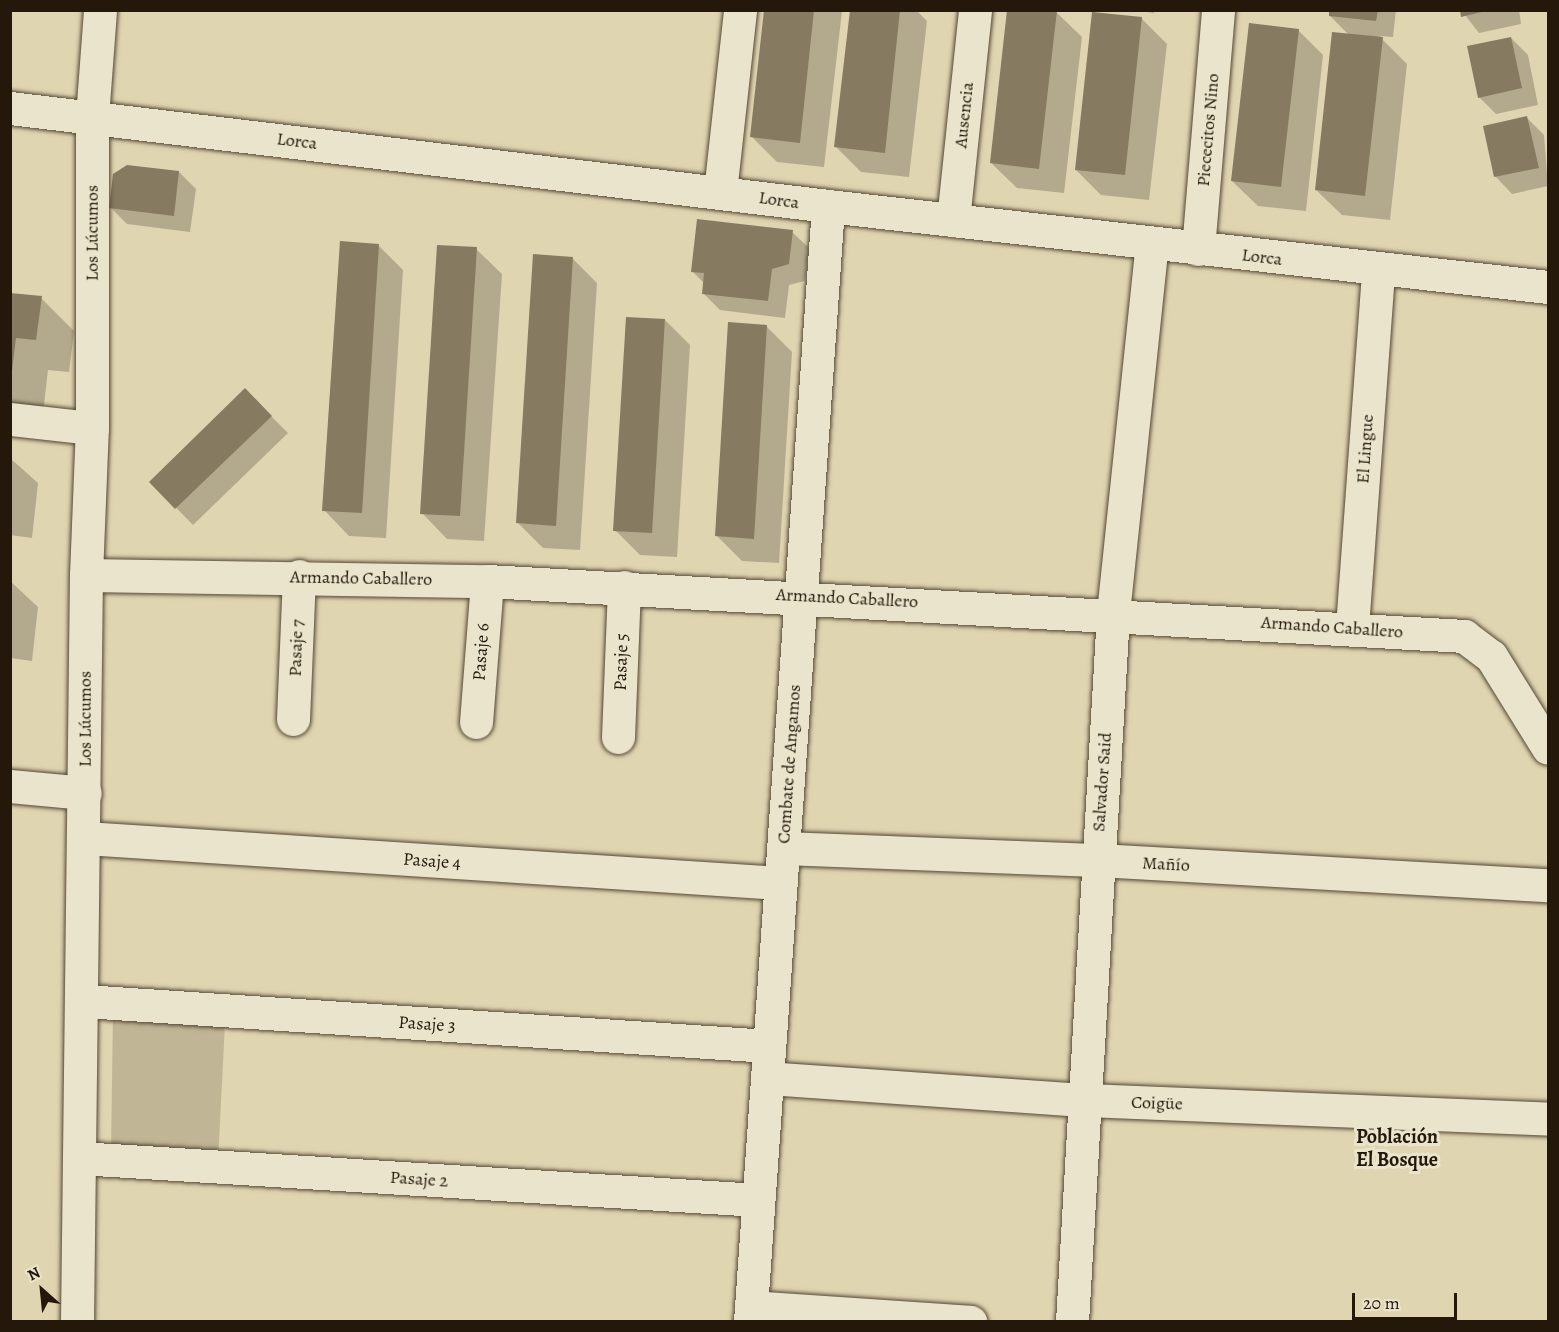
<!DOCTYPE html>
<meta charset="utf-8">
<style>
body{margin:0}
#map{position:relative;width:1559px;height:1332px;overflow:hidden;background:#e0d5b1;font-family:Alegreya,serif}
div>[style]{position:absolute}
.green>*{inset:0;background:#c0b595}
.shadow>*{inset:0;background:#0003}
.building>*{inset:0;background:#867a61}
.roads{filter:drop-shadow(0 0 2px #534734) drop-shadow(0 0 2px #534734)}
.street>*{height:33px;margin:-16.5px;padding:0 16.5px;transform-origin:16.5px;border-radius:16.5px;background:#ebe4cc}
span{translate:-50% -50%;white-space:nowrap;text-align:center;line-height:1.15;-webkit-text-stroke:6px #ebe4cc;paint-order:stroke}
.street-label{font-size:18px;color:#24180b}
.neighbourhood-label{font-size:20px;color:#24180b;font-weight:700}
.frame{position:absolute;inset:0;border:12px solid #24180b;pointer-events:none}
.north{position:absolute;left:12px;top:1260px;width:60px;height:60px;-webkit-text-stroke:4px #ebe4cc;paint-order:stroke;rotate:333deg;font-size:16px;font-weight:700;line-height:24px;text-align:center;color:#24180b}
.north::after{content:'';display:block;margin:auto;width:21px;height:27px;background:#24180b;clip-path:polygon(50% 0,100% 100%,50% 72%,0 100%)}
.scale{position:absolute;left:1352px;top:1293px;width:105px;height:27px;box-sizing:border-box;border:3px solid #24180b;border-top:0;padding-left:8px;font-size:18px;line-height:21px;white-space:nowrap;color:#24180b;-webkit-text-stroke:4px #ebe4cc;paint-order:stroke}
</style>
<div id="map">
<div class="green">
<i style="clip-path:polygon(113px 1013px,225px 1023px,218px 1161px,111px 1153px)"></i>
</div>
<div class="shadow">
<i style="clip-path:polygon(765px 10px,842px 11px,824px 167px,777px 162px,752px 137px)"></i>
<i style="clip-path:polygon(851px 10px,916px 10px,927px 21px,909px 177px,861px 172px,836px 147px)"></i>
<i style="clip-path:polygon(1131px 10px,1154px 10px,1154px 13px)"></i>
<i style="clip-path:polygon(1331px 10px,1396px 10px,1393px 37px,1379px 36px,1407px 64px,1390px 220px,1342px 215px,1316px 190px,1350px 36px,1330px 16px)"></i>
<i style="clip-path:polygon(1461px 10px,1519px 10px,1521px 24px,1479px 33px)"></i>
<i style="clip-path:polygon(1056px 12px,1082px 37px,1064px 193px,1017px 188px,991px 163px)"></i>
<i style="clip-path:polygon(1141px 18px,1167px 44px,1149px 200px,1101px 195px,1076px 170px)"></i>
<i style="clip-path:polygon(1298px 30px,1323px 55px,1306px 211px,1258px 206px,1232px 181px)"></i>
<i style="clip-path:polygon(1511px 38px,1528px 55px,1538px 105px,1496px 114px,1479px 97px)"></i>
<i style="clip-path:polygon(1527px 118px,1544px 135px,1548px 186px,1512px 194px,1496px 177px,1484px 127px)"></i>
<i style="clip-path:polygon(179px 172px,196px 189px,190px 232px,127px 224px,110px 207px)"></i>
<i style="clip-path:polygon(792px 232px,809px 248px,805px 281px,789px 285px,785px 318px,720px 310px,703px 293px,704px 283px,693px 272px)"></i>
<i style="clip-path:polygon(378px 245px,403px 270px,386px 538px,349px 536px,324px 510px)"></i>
<i style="clip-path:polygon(476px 249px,502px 274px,484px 541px,447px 539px,422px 513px)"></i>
<i style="clip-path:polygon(572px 258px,597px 283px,580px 550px,543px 548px,518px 523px)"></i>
<i style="clip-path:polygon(10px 295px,41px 298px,74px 331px,69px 372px,48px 370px,43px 413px,10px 406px)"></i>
<i style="clip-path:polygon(665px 320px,690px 345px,677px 557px,640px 555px,615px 530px)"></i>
<i style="clip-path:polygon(766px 326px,792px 352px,779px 563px,742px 561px,717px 536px)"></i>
<i style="clip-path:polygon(245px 390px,288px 433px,193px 525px,151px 482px)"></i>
<i style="clip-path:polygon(10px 458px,38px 483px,32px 538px,10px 535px)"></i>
<i style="clip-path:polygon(10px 581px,38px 607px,32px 661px,10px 658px)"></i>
</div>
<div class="building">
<i style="clip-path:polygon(764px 10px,814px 10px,800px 143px,750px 137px)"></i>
<i style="clip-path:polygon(850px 10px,900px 10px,885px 153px,834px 147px)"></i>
<i style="clip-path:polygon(1007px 10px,1057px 10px,1039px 169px,990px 163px)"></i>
<i style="clip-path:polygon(1329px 10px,1378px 10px,1376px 21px,1329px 16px)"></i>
<i style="clip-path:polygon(1460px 10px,1486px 10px,1486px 11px,1461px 17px)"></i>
<i style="clip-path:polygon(1092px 12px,1142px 17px,1125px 175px,1075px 170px)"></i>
<i style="clip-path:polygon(1249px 23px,1299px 29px,1281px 187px,1231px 181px)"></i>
<i style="clip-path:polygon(1332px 32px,1383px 37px,1365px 196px,1315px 190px)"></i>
<i style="clip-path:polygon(1511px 37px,1522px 88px,1478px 98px,1467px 46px)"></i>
<i style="clip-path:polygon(1527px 116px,1539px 168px,1494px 177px,1483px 126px)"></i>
<i style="clip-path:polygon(127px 165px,179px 171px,174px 216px,109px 208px,113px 174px)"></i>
<i style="clip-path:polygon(697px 219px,793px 230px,789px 264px,772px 269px,768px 301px,702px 294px,704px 273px,691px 272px)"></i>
<i style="clip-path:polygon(340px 241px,379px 244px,362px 513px,322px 511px)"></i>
<i style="clip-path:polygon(437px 245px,477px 247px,460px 516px,420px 514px)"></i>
<i style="clip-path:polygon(533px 254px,573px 257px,556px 526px,516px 523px)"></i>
<i style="clip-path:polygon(10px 293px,42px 296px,36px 340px,16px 338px,12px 371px)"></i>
<i style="clip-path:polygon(626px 317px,665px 319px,652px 533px,613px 531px)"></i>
<i style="clip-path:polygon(728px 322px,767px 325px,754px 539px,715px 536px)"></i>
<i style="clip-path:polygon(245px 388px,272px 416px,175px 509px,149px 482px)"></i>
</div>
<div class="roads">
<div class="street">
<i style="left:10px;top:108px;width:824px;rotate:6.83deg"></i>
<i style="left:828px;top:206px;width:725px;rotate:6.42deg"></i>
<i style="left:720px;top:192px;width:183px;rotate:-83.7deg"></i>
<i style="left:953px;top:220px;width:211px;rotate:-84deg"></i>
<i style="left:1198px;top:249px;width:240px;rotate:-85.2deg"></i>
<i style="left:10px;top:419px;width:82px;rotate:6.3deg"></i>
<i style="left:86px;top:575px;width:401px;rotate:0.9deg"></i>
<i style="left:487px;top:581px;width:979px;rotate:3.22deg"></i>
<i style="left:1464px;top:636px;width:34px;rotate:37deg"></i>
<i style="left:1491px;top:656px;width:108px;rotate:58.2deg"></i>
<i style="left:1352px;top:627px;width:358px;rotate:-85.8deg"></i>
<i style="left:293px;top:719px;width:143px;rotate:-87.6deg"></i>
<i style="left:476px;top:722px;width:141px;rotate:-85.5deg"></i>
<i style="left:618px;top:737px;width:150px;rotate:-87.7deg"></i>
<i style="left:10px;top:786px;width:75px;rotate:5.3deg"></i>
<i style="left:85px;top:838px;width:696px;rotate:3.7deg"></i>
<i style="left:783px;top:848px;width:314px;rotate:2.2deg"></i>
<i style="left:1097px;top:860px;width:452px;rotate:3.2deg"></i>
<i style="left:84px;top:1001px;width:686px;rotate:3.76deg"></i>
<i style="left:767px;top:1078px;width:318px;rotate:4deg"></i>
<i style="left:1084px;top:1100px;width:464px;rotate:2.3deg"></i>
<i style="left:79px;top:1158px;width:680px;rotate:3.54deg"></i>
<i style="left:751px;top:1307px;width:220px;rotate:3.9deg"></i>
<i style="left:77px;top:1322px;width:747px;rotate:-89.31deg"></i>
<i style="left:86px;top:575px;width:147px;rotate:-87.7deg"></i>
<i style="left:92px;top:428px;width:311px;rotate:-90deg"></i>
<i style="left:92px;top:117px;width:107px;rotate:-85.7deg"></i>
<i style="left:750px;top:1322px;width:1119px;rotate:-86deg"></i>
<i style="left:1072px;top:1322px;width:710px;rotate:-86.69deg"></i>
<i style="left:1113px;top:613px;width:372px;rotate:-84deg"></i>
</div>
</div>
<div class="street-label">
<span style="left:964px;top:115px;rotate:-84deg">Ausencia</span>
<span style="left:1208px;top:130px;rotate:-85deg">Piececitos Nino</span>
<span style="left:297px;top:141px;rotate:7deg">Lorca</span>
<span style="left:779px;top:200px;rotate:8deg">Lorca</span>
<span style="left:92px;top:233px;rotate:-90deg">Los Lúcumos</span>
<span style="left:1262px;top:257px;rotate:7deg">Lorca</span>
<span style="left:1365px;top:449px;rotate:-86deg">El Lingue</span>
<span style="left:361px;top:578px;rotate:1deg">Armando Caballero</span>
<span style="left:847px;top:598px;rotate:3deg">Armando Caballero</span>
<span style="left:1332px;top:627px;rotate:4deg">Armando Caballero</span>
<span style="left:296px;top:648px;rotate:-88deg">Pasaje 7</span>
<span style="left:481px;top:652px;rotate:-86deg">Pasaje 6</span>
<span style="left:621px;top:662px;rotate:-88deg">Pasaje 5</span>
<span style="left:85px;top:719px;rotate:-90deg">Los Lúcumos</span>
<span style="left:789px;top:764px;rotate:-86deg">Combate de Angamos</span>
<span style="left:1102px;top:782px;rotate:-86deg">Salvador Said</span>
<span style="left:432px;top:861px;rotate:4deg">Pasaje 4</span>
<span style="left:1166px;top:864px;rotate:3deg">Mañío</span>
<span style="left:427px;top:1024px;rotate:4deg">Pasaje 3</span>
<span style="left:1157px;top:1103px;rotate:2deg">Coigüe</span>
<span style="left:419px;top:1179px;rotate:4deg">Pasaje 2</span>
</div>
<div class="neighbourhood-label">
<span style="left:1397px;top:1148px">Población<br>El Bosque</span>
</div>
<div class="frame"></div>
<div class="north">N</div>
<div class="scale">20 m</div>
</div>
